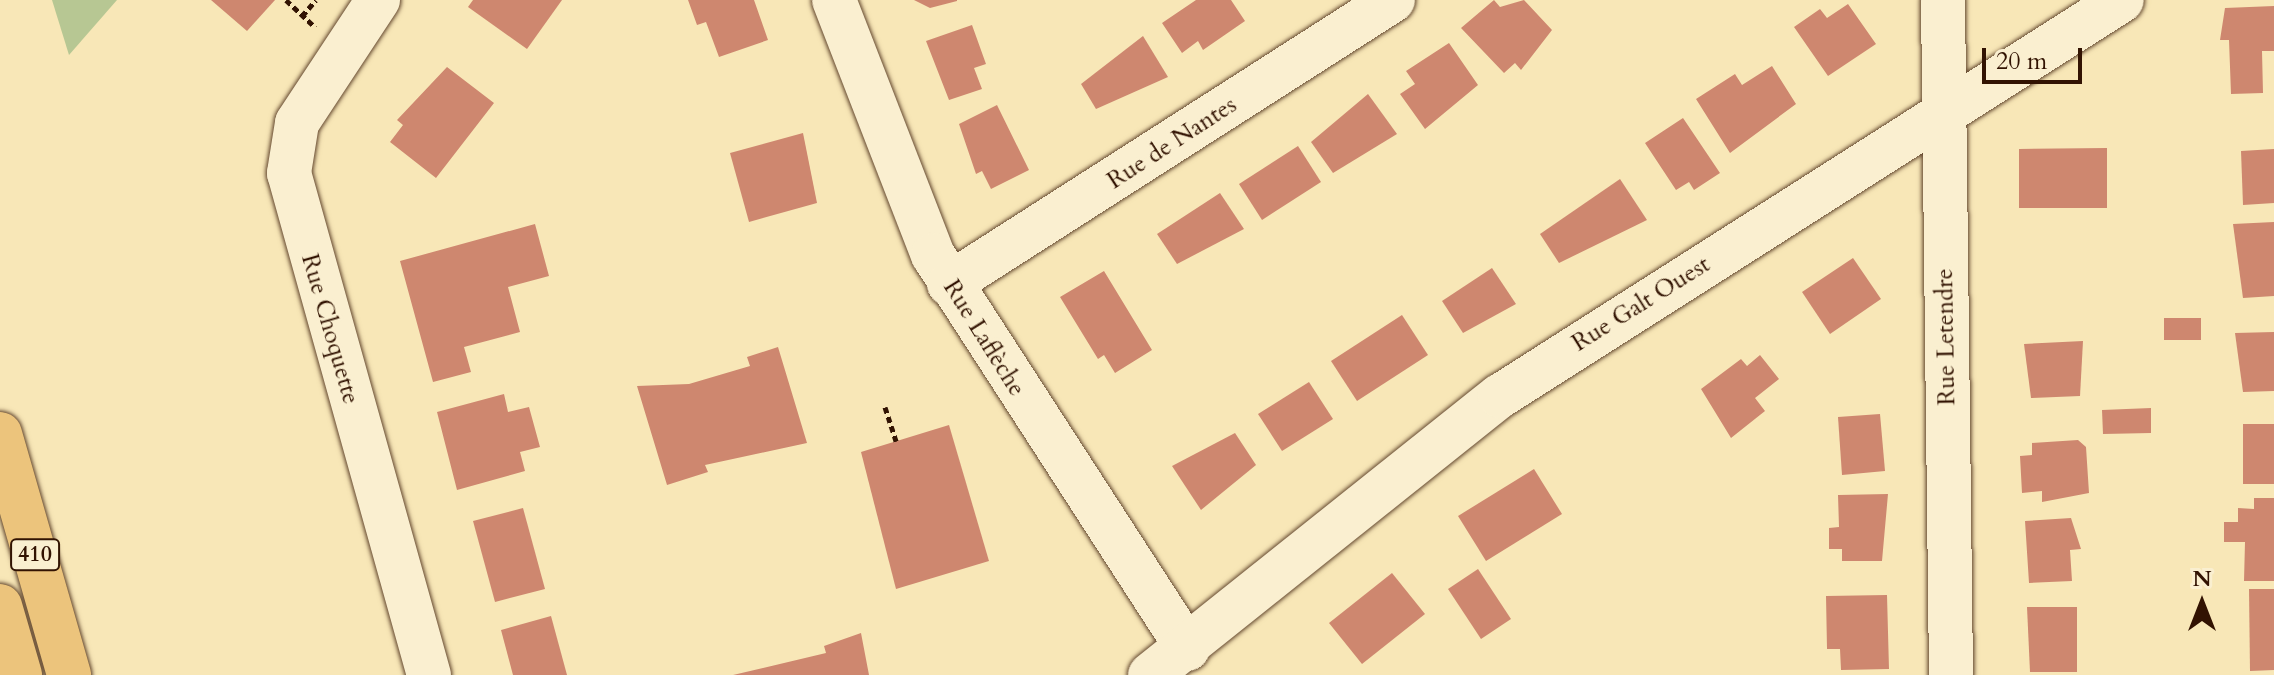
<!DOCTYPE html>
<meta charset="utf-8">
<style>
body{margin:0}
#map{position:relative;width:2274px;height:675px;overflow:hidden;background:#f8e7b7;font-family:Cardo,serif}
div>[style]{position:absolute}
.green>*{inset:0;background:#b7c793}
.building>*{inset:0;background:#ce876f}
.path>*{height:5px;margin-top:-2.5px;transform-origin:0;background:repeating-linear-gradient(90deg,#321302 0 6px,transparent 0 10px)}
.roads{filter:drop-shadow(0 0 2px #64482f) drop-shadow(0 0 2px #64482f)}
.minor>*{height:44px;margin:-22px;padding:0 22px;transform-origin:22px;border-radius:22px;background:#faefd0}
.highway>*{height:44px;margin:-22px;padding:0 22px;transform-origin:22px;border-radius:22px;background:#ecc47c}
span{translate:-50% -50%;white-space:nowrap;text-align:center;line-height:1.15;-webkit-text-stroke:6px #faefd0;paint-order:stroke}
.shield-label span{padding:2px 6px;background:#faefd0;border:2px solid;border-radius:6px;-webkit-text-stroke-width:0}
.shield-label{font-size:22px;color:#321302;font-weight:700}
.street-label{font-size:24px;color:#321302}
.north{position:absolute;left:2162px;top:563px;width:80px;height:80px;-webkit-text-stroke:6px #faefd0;paint-order:stroke;rotate:0deg;font-size:22px;font-weight:700;line-height:32px;text-align:center;color:#321302}
.north::after{content:'';display:block;margin:auto;width:28px;height:36px;background:#321302;clip-path:polygon(50% 0,100% 100%,50% 72%,0 100%)}
.scale{position:absolute;left:1982px;top:48px;width:100px;height:36px;box-sizing:border-box;border:4px solid #321302;border-top:0;padding-left:10px;font-size:24px;line-height:28px;white-space:nowrap;color:#321302;-webkit-text-stroke:6px #faefd0;paint-order:stroke}
</style>
<div id="map">
<div class="green">
<i style="clip-path:polygon(52px 0,117px 0,69px 55px)"></i>
</div>
<div class="building">
<i style="clip-path:polygon(211px 0,275px 0,247px 31px)"></i>
<i style="clip-path:polygon(473px 0,562px 0,527px 49px,468px 7px)"></i>
<i style="clip-path:polygon(688px 0,754px 0,768px 40px,719px 57px,706px 22px,697px 25px)"></i>
<i style="clip-path:polygon(914px 0,957px 0,957px 1px,930px 8px)"></i>
<i style="clip-path:polygon(1196px 0,1231px 0,1245px 21px,1203px 50px,1198px 41px,1182px 53px,1162px 23px)"></i>
<i style="clip-path:polygon(1494px 0,1500px 7px,1524px 0,1552px 30px,1521px 70px,1515px 63px,1504px 73px,1461px 28px)"></i>
<i style="clip-path:polygon(1848px 4px,1876px 44px,1828px 76px,1794px 27px,1820px 9px,1827px 18px)"></i>
<i style="clip-path:polygon(2274px 6px,2274px 51px,2262px 51px,2263px 93px,2231px 94px,2229px 40px,2220px 40px,2225px 8px)"></i>
<i style="clip-path:polygon(972px 25px,986px 64px,974px 68px,982px 89px,949px 100px,926px 41px)"></i>
<i style="clip-path:polygon(1143px 36px,1168px 77px,1096px 109px,1081px 84px)"></i>
<i style="clip-path:polygon(1449px 43px,1478px 85px,1425px 129px,1400px 94px,1415px 84px,1406px 71px)"></i>
<i style="clip-path:polygon(1772px 66px,1796px 104px,1730px 153px,1696px 99px,1735px 74px,1742px 85px)"></i>
<i style="clip-path:polygon(447px 67px,494px 103px,436px 178px,390px 142px,403px 125px,397px 120px)"></i>
<i style="clip-path:polygon(1368px 94px,1397px 134px,1333px 173px,1311px 142px)"></i>
<i style="clip-path:polygon(997px 105px,1029px 170px,991px 189px,982px 171px,976px 174px,959px 124px)"></i>
<i style="clip-path:polygon(1683px 118px,1720px 173px,1694px 190px,1689px 182px,1676px 190px,1645px 143px)"></i>
<i style="clip-path:polygon(803px 133px,817px 203px,749px 222px,730px 153px)"></i>
<i style="clip-path:polygon(1298px 146px,1321px 182px,1262px 220px,1239px 184px)"></i>
<i style="clip-path:polygon(2107px 148px,2107px 208px,2019px 208px,2019px 149px)"></i>
<i style="clip-path:polygon(2274px 149px,2274px 203px,2243px 205px,2241px 151px)"></i>
<i style="clip-path:polygon(1620px 179px,1647px 220px,1559px 263px,1540px 234px)"></i>
<i style="clip-path:polygon(1220px 193px,1244px 229px,1177px 264px,1157px 234px)"></i>
<i style="clip-path:polygon(2274px 222px,2274px 296px,2243px 298px,2233px 224px)"></i>
<i style="clip-path:polygon(535px 224px,549px 276px,508px 287px,520px 332px,464px 347px,471px 372px,433px 382px,400px 261px)"></i>
<i style="clip-path:polygon(1853px 258px,1881px 299px,1830px 334px,1802px 292px)"></i>
<i style="clip-path:polygon(1492px 268px,1516px 304px,1463px 333px,1442px 301px)"></i>
<i style="clip-path:polygon(1104px 271px,1152px 350px,1115px 373px,1104px 355px,1098px 359px,1060px 297px)"></i>
<i style="clip-path:polygon(1402px 315px,1428px 355px,1357px 401px,1331px 361px)"></i>
<i style="clip-path:polygon(2164px 318px,2201px 318px,2201px 340px,2164px 340px)"></i>
<i style="clip-path:polygon(2274px 332px,2274px 391px,2243px 392px,2235px 333px)"></i>
<i style="clip-path:polygon(2083px 341px,2080px 396px,2031px 398px,2024px 344px)"></i>
<i style="clip-path:polygon(778px 347px,807px 443px,705px 465px,708px 472px,667px 485px,637px 386px,689px 384px,750px 366px,747px 357px)"></i>
<i style="clip-path:polygon(1760px 355px,1779px 379px,1755px 398px,1765px 411px,1731px 438px,1701px 389px,1741px 359px,1747px 366px)"></i>
<i style="clip-path:polygon(1309px 382px,1333px 419px,1282px 451px,1258px 414px)"></i>
<i style="clip-path:polygon(504px 394px,508px 412px,529px 407px,540px 447px,520px 452px,525px 471px,457px 490px,437px 412px)"></i>
<i style="clip-path:polygon(2151px 408px,2151px 433px,2103px 434px,2102px 410px)"></i>
<i style="clip-path:polygon(1880px 414px,1885px 471px,1842px 475px,1838px 417px)"></i>
<i style="clip-path:polygon(2243px 424px,2274px 424px,2274px 484px,2243px 484px)"></i>
<i style="clip-path:polygon(949px 425px,989px 561px,896px 589px,861px 452px)"></i>
<i style="clip-path:polygon(1235px 433px,1256px 465px,1201px 510px,1172px 466px)"></i>
<i style="clip-path:polygon(2078px 440px,2086px 447px,2089px 493px,2042px 502px,2042px 491px,2022px 493px,2020px 456px,2032px 455px,2032px 443px)"></i>
<i style="clip-path:polygon(1534px 469px,1562px 514px,1486px 561px,1458px 516px)"></i>
<i style="clip-path:polygon(1888px 494px,1882px 561px,1842px 561px,1842px 549px,1829px 549px,1829px 528px,1839px 527px,1838px 495px)"></i>
<i style="clip-path:polygon(2254px 498px,2274px 498px,2274px 581px,2244px 581px,2245px 542px,2224px 542px,2224px 522px,2238px 522px,2238px 508px,2254px 509px)"></i>
<i style="clip-path:polygon(523px 508px,545px 589px,495px 602px,473px 521px)"></i>
<i style="clip-path:polygon(2071px 518px,2081px 549px,2070px 550px,2072px 581px,2029px 583px,2025px 521px)"></i>
<i style="clip-path:polygon(1478px 569px,1511px 619px,1481px 639px,1448px 589px)"></i>
<i style="clip-path:polygon(1392px 573px,1425px 614px,1362px 664px,1329px 623px)"></i>
<i style="clip-path:polygon(2249px 589px,2274px 589px,2274px 670px,2250px 671px)"></i>
<i style="clip-path:polygon(1887px 595px,1889px 669px,1841px 670px,1840px 649px,1827px 649px,1826px 596px)"></i>
<i style="clip-path:polygon(2027px 607px,2077px 607px,2077px 672px,2030px 672px)"></i>
<i style="clip-path:polygon(551px 616px,567px 675px,513px 675px,501px 630px)"></i>
<i style="clip-path:polygon(861px 633px,869px 675px,733px 675px,826px 653px,824px 646px)"></i>
</div>
<div class="path">
<i style="left:286px;top:0;width:40px;rotate:43deg"></i>
<i style="left:302px;top:16px;width:21px;rotate:-49deg"></i>
<i style="left:885px;top:407px;width:36px;rotate:72deg"></i>
</div>
<div class="roads">
<div class="minor">
<i style="left:378px;top:0;width:147px;rotate:123.4deg"></i>
<i style="left:297px;top:123px;width:51px;rotate:99.1deg"></i>
<i style="left:289px;top:173px;width:521px;rotate:74.42deg"></i>
<i style="left:834px;top:0;width:274px;rotate:68.8deg"></i>
<i style="left:933px;top:255px;width:469px;rotate:57.1deg"></i>
<i style="left:1943px;top:0;width:675px;rotate:89.32deg"></i>
<i style="left:949px;top:284px;width:527px;rotate:-32.6deg"></i>
<i style="left:1150px;top:675px;width:448px;rotate:-38.6deg"></i>
<i style="left:1500px;top:396px;width:737px;rotate:-32.48deg"></i>
</div>
<div class="highway">
<i style="left:0;top:434px;width:251px;rotate:74deg"></i>
<i style="left:0;top:606px;width:72px;rotate:73.8deg"></i>
</div>
</div>
<div class="shield-label">
<span style="left:35px;top:555px">410</span>
</div>
<div class="street-label">
<span style="left:1172px;top:143px;rotate:-33deg">Rue de Nantes</span>
<span style="left:1641px;top:304px;rotate:-32deg">Rue Galt Ouest</span>
<span style="left:330px;top:329px;rotate:74deg">Rue Choquette</span>
<span style="left:1946px;top:337px;rotate:-91deg">Rue Letendre</span>
<span style="left:984px;top:338px;rotate:58deg">Rue Laflèche</span>
</div>
<div class="north">N</div>
<div class="scale">20 m</div>
</div>
